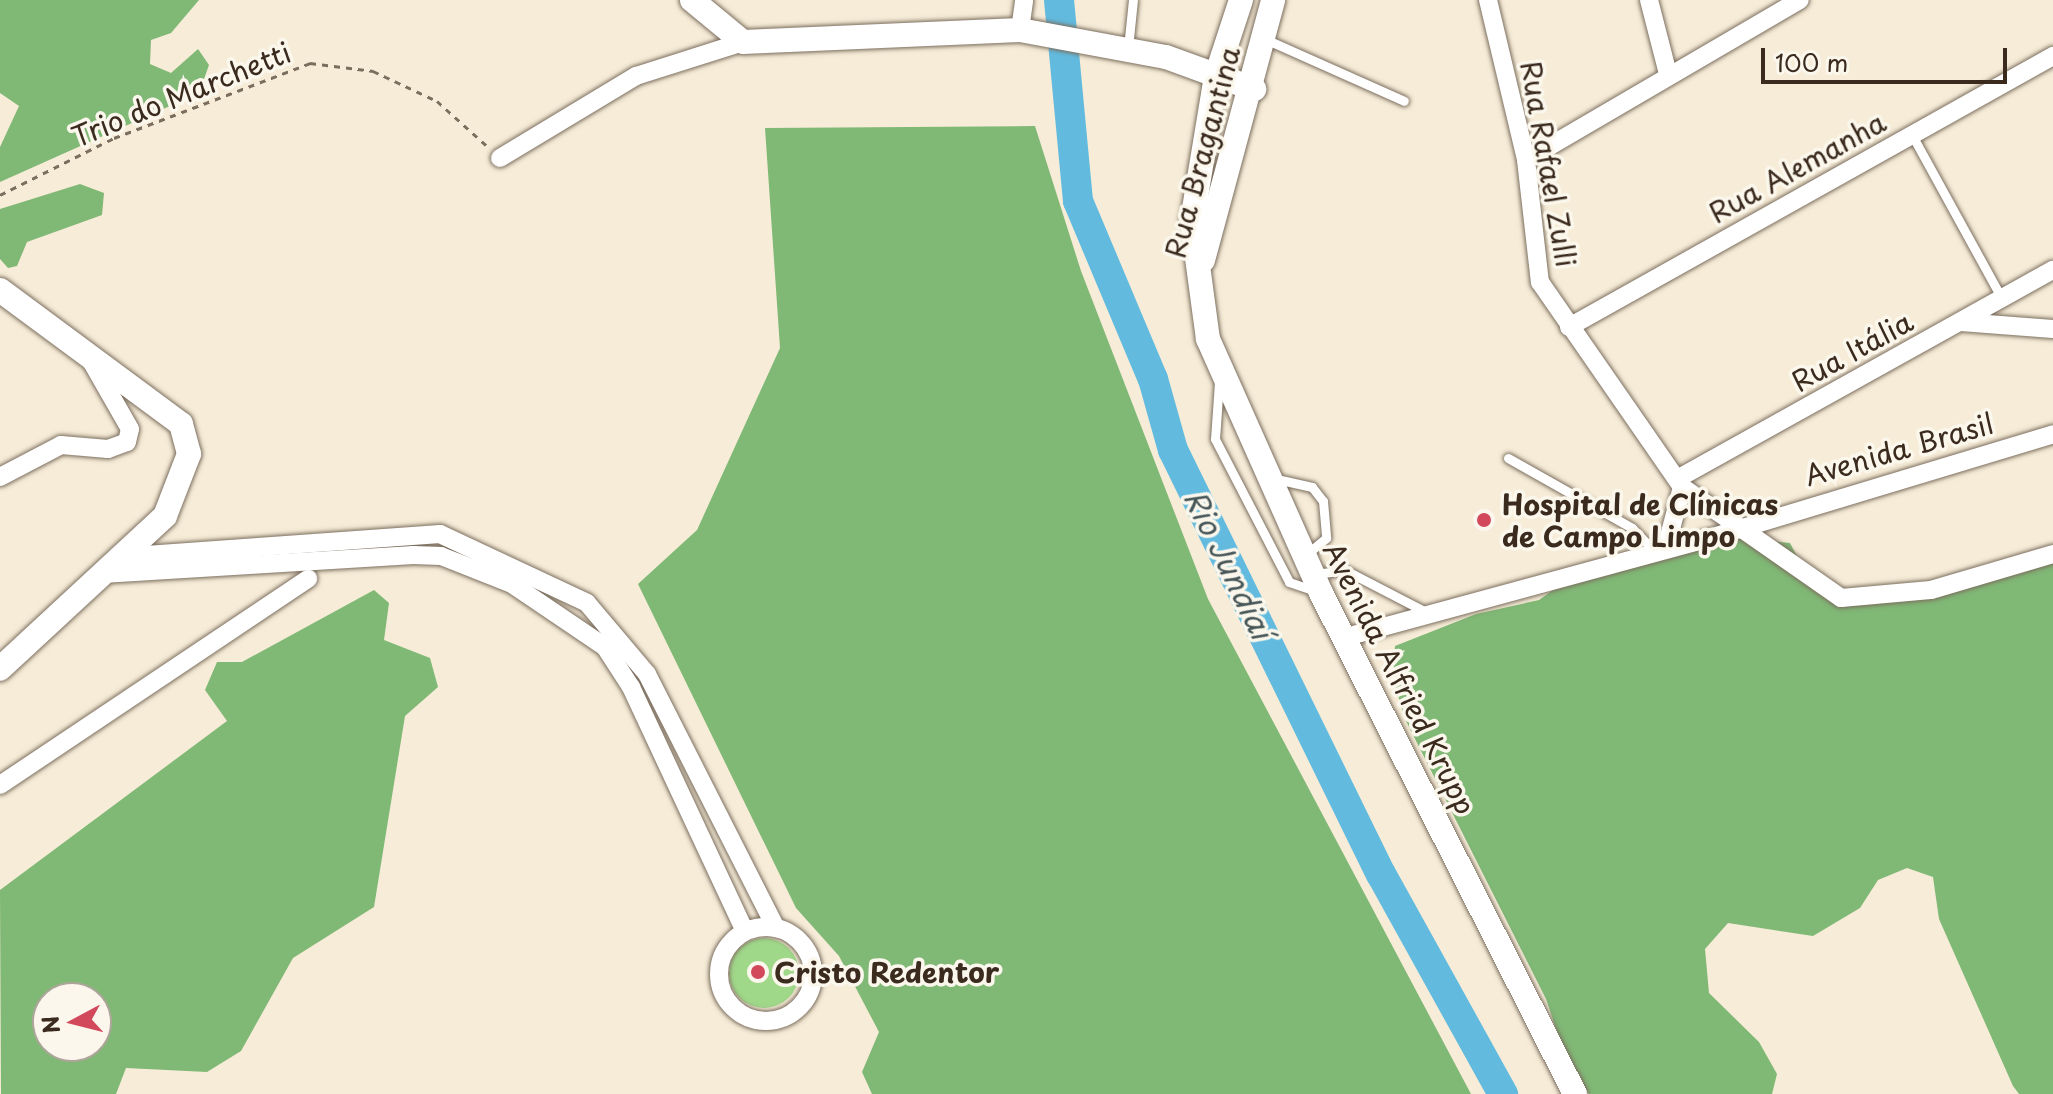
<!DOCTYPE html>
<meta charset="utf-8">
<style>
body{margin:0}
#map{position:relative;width:2053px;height:1094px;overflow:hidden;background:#f6ecd7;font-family:"Playpen Sans",sans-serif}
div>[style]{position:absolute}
.green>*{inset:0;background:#a0d88a}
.round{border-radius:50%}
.forest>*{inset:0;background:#80b876}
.river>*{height:30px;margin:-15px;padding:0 15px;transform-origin:15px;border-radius:15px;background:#62bbdf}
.path>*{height:3px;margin-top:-1.5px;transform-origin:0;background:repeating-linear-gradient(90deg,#7c6e5f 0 6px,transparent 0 12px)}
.roads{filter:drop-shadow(0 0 2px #7c6e5f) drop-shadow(0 0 2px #7c6e5f)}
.lane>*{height:9px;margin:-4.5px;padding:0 4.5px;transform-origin:4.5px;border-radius:4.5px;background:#fff}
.street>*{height:18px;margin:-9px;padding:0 9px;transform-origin:9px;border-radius:9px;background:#fff}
.street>.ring{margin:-9px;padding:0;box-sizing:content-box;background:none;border:18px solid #fff;border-radius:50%}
.secondary>*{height:24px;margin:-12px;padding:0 12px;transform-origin:12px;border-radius:12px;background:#fff}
.dots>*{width:22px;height:22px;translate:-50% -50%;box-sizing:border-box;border:4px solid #fbf7ec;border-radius:50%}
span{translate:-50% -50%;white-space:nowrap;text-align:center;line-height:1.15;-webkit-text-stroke:7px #fbf7ec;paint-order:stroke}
.street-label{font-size:28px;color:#3b2a1e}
.poi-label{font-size:28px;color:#3b2a1e;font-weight:700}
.left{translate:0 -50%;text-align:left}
.water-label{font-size:30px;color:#475658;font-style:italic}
.north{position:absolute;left:32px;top:982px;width:80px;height:80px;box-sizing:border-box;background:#fbf7ec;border:2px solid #aea59a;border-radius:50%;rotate:263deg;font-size:22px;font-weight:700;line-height:32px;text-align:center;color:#3b2a1e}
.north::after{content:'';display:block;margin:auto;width:28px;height:36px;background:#d1495b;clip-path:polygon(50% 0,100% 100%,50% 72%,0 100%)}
.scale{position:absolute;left:1761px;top:48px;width:246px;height:36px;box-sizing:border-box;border:4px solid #3b2a1e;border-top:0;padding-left:10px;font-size:24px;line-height:28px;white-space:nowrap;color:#3b2a1e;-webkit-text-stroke:6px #fbf7ec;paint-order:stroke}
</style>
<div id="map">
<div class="green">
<i class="round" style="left:729px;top:938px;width:70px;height:70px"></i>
</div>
<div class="forest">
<i style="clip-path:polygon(0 0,199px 0,171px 33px,151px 40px,150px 64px,171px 73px,198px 49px,209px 65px,199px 93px,0 182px,0 147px,19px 106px,0 93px)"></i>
<i style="clip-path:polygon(1035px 126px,1081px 271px,1208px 599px,1471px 1094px,872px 1094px,862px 1072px,879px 1032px,839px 956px,796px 908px,638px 584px,697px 530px,780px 348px,765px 128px)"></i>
<i style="clip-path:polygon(80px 184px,104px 193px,102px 215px,27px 242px,17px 266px,8px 268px,0 259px,0 209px)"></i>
<i style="clip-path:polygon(1728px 537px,1790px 543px,1816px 592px,1870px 601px,2053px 552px,2053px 1094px,2019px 1094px,2013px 1086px,1939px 919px,1933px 877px,1907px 868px,1878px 880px,1860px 908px,1813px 936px,1728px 923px,1705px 949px,1709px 993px,1759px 1042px,1777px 1074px,1772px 1094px,1589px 1094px,1571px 1073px,1546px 999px,1404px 717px,1393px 677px,1395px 646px,1476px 614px,1539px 600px,1581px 570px)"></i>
<i style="clip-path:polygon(evenodd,374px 590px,389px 603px,384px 640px,430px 658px,438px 687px,405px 716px,374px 907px,293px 958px,241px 1051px,207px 1072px,126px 1068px,116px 1094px,1px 1094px,0 890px,227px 721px,205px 690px,217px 662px,242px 662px,374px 590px,48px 998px,96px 998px,96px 1046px,48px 1046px,48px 998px)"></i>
</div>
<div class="river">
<i style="left:1059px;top:0;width:202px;rotate:84.6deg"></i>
<i style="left:1078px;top:201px;width:193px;rotate:67.2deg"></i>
<i style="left:1153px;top:379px;width:74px;rotate:74.3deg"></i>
<i style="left:1173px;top:450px;width:472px;rotate:63.9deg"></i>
<i style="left:1381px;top:874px;width:252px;rotate:61deg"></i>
</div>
<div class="path">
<i style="left:0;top:195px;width:127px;rotate:-26.6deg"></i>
<i style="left:114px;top:138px;width:210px;rotate:-20.9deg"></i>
<i style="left:310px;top:63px;width:64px;rotate:7.2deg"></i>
<i style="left:373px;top:71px;width:71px;rotate:25.1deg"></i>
<i style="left:437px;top:101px;width:69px;rotate:42deg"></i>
</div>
<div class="roads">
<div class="lane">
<i style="left:1265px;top:39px;width:152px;rotate:24deg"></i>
<i style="left:1128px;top:48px;width:48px;rotate:-84.1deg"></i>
<i style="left:1912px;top:135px;width:187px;rotate:61.2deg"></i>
<i style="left:1219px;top:382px;width:57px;rotate:94deg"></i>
<i style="left:1215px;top:439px;width:161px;rotate:62.6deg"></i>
<i style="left:1289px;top:582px;width:28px;rotate:19deg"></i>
<i style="left:1508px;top:458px;width:142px;rotate:29.4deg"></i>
<i style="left:1632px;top:528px;width:30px;rotate:46deg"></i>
<i style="left:1272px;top:478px;width:41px;rotate:12.7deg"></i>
<i style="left:1312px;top:487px;width:18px;rotate:52deg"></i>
<i style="left:1323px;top:501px;width:37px;rotate:85deg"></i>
<i style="left:1326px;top:538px;width:26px;rotate:140deg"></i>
<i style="left:1316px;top:574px;width:29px;rotate:-8deg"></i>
<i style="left:1345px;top:570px;width:91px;rotate:27.4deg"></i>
</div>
<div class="street">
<i style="left:1488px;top:0;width:164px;rotate:76.6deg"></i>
<i style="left:1526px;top:160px;width:123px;rotate:83.5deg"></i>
<i style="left:1540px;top:282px;width:249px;rotate:55.3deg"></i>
<i style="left:1682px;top:487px;width:194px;rotate:34.9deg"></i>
<i style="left:1841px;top:598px;width:90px;rotate:-5.1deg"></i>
<i style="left:1931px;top:590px;width:127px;rotate:-16.4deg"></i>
<i style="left:1649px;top:0;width:76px;rotate:75.6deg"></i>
<i style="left:1020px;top:30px;width:30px;rotate:-82deg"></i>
<i style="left:500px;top:158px;width:159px;rotate:-31.1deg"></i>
<i style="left:636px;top:76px;width:112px;rotate:-17.6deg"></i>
<i style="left:1526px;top:160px;width:317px;rotate:-30.3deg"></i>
<i style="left:1961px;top:322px;width:92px;rotate:4.4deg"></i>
<i style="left:1569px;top:327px;width:555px;rotate:-29.25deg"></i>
<i style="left:0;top:477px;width:69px;rotate:-27.7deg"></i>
<i style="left:61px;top:445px;width:47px;rotate:4.9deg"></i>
<i style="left:108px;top:449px;width:20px;rotate:-20deg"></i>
<i style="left:127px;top:442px;width:13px;rotate:-77deg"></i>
<i style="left:130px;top:429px;width:78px;rotate:-119.8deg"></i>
<i style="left:1677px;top:479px;width:430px;rotate:-29.1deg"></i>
<i style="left:1666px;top:548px;width:63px;rotate:-75.3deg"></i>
<i style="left:118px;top:557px;width:323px;rotate:-4.1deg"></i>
<i style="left:440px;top:534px;width:162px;rotate:25.1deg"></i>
<i style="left:587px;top:603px;width:93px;rotate:49.8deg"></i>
<i style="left:647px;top:674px;width:285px;rotate:63.1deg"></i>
<i style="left:102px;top:574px;width:312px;rotate:-3.5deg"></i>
<i style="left:413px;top:555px;width:28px;rotate:2deg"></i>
<i style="left:441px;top:556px;width:76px;rotate:21.5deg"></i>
<i style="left:512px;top:584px;width:112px;rotate:34.1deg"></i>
<i style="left:605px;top:647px;width:48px;rotate:57deg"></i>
<i style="left:631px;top:687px;width:269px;rotate:65deg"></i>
<i style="left:1346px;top:637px;width:370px;rotate:-15.2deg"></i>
<i style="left:1703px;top:540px;width:366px;rotate:-16.8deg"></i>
<i style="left:0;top:785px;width:371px;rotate:-33.8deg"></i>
<i class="ring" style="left:719px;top:927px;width:76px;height:76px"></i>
</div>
<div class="secondary">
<i style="left:692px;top:0;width:66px;rotate:39.5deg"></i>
<i style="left:743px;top:42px;width:277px;rotate:-2.5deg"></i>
<i style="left:1020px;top:30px;width:148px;rotate:10.5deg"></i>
<i style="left:1166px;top:57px;width:94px;rotate:20deg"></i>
<i style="left:1241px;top:0;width:80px;rotate:108.2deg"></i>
<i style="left:1216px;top:76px;width:147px;rotate:99.4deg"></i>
<i style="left:1192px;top:221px;width:119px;rotate:82.3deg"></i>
<i style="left:1208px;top:339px;width:278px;rotate:66deg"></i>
<i style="left:1321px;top:593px;width:562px;rotate:63.12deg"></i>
<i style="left:1203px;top:260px;width:269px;rotate:-74.9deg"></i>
<i style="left:0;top:290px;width:225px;rotate:36.5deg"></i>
<i style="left:181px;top:424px;width:31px;rotate:75deg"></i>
<i style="left:189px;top:454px;width:66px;rotate:111.2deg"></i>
<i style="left:165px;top:516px;width:225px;rotate:137.2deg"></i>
</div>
</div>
<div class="dots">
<i style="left:1484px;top:520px;background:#d1495b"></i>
<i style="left:758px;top:972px;background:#d1495b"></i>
</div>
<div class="street-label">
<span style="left:181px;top:94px;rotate:-22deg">Trio do Marchetti</span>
<span style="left:1202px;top:152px;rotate:-75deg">Rua Bragantina</span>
<span style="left:1549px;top:164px;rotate:80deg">Rua Rafael Zulli</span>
<span style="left:1797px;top:167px;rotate:-29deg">Rua Alemanha</span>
<span style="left:1852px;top:351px;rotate:-29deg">Rua Itália</span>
<span style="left:1899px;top:449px;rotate:-16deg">Avenida Brasil</span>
<span style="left:1400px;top:678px;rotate:63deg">Avenida Alfried Krupp</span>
</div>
<div class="poi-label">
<span class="left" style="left:1502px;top:520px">Hospital de Clínicas<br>de Campo Limpo</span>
<span class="left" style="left:774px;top:972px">Cristo Redentor</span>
</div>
<div class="water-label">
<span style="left:1229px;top:564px;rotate:64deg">Rio Jundiaí</span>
</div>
<div class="north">N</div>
<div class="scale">100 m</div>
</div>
